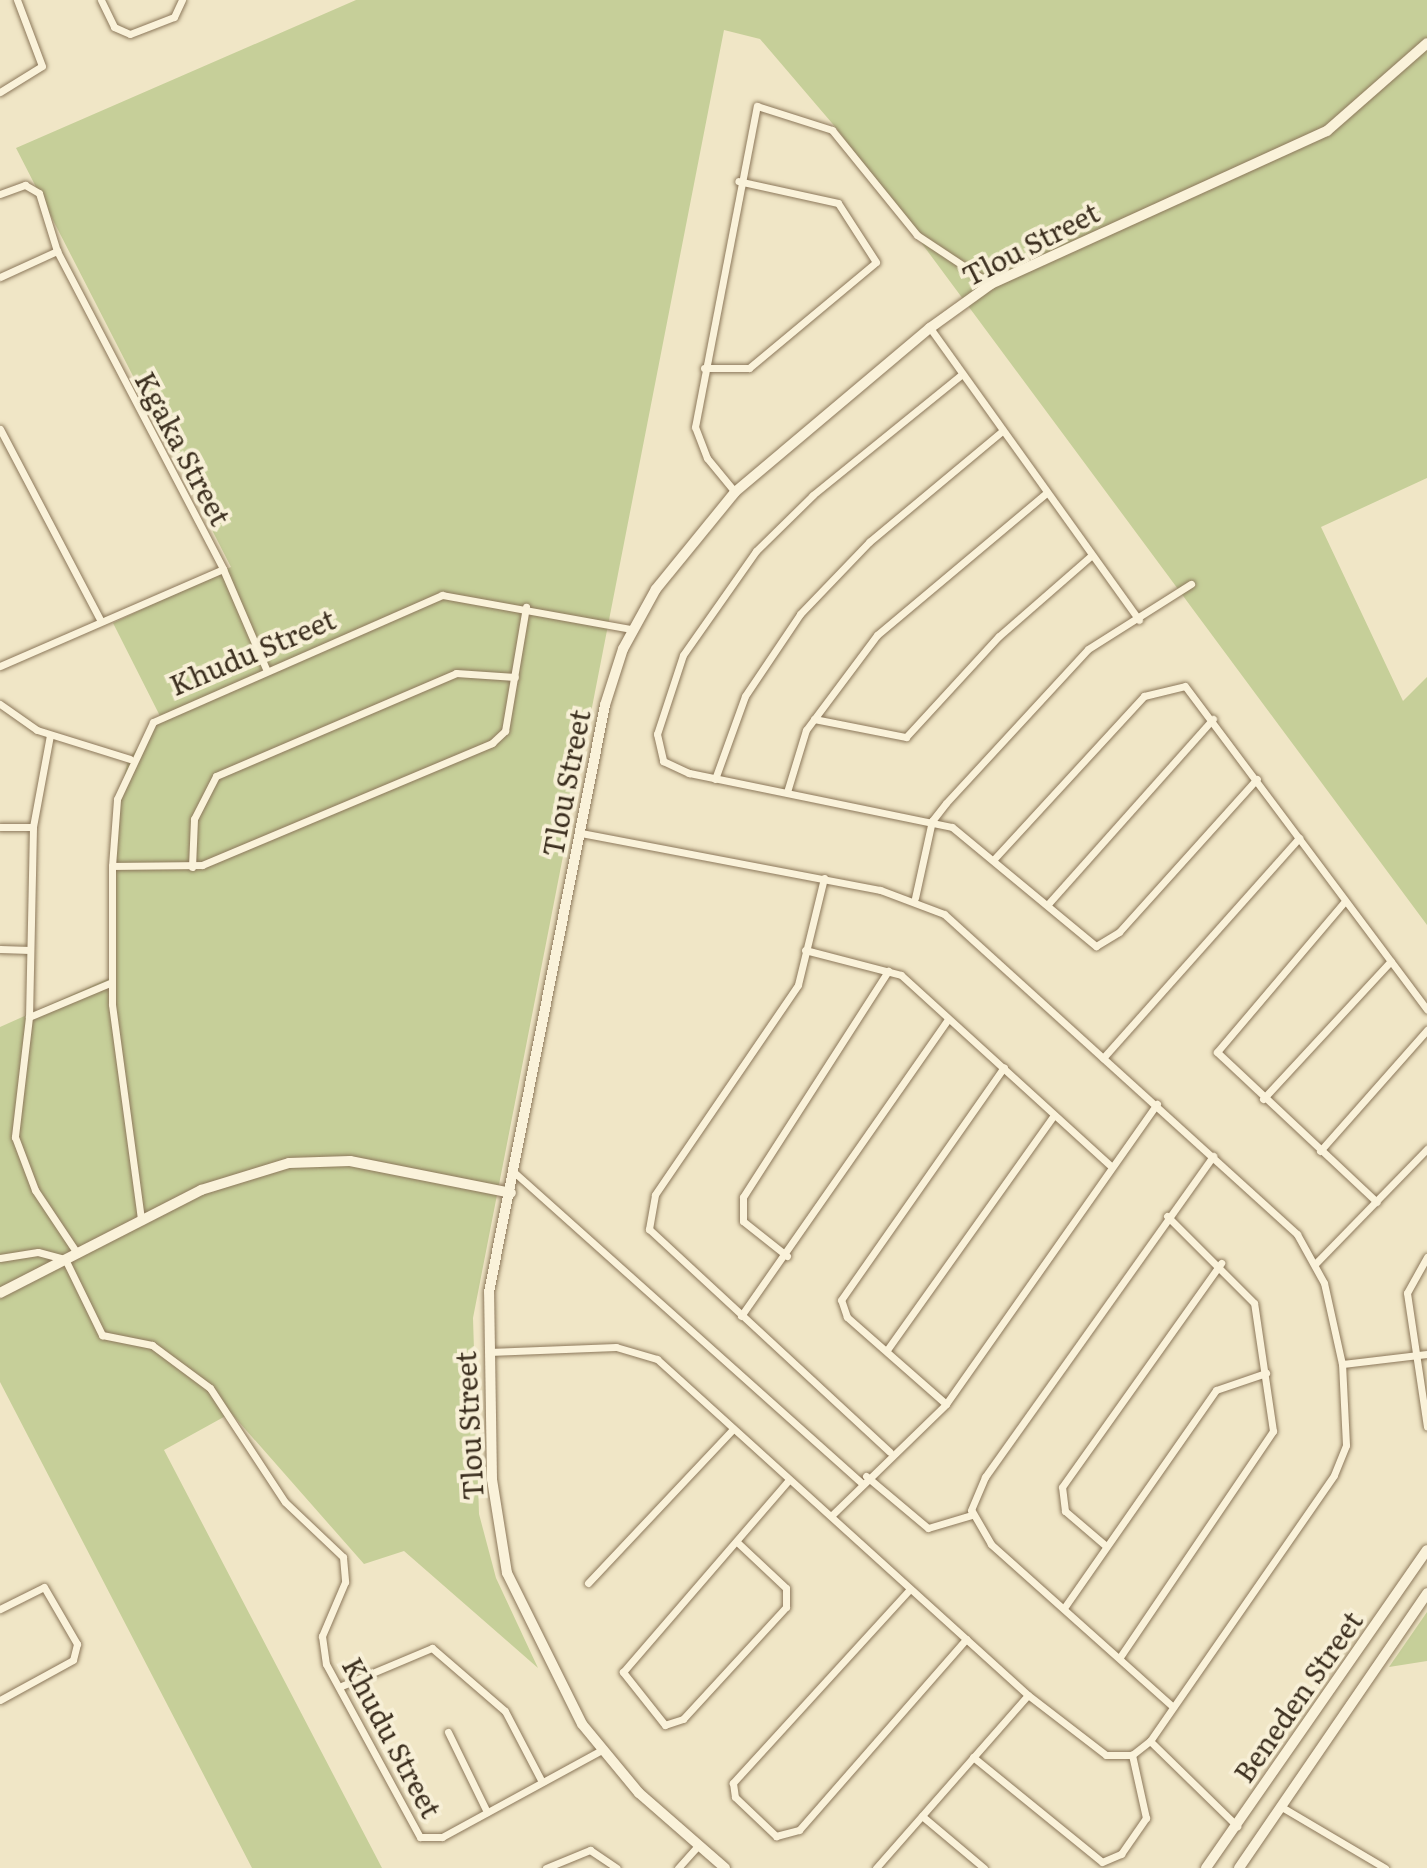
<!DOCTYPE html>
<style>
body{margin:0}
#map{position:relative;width:1427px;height:1868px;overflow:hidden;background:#f0e6c6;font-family:Literata,serif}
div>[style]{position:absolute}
.green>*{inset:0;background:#c6cf99}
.roads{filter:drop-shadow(0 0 2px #8c785b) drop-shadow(0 0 2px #8c785b)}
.street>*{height:7px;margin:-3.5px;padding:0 3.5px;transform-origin:3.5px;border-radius:3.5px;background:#faf2da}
.secondary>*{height:10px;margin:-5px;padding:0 5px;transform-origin:5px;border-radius:5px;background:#faf2da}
span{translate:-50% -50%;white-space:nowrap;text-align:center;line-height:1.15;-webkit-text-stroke:8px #f7efd6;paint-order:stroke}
.street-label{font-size:28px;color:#3c2f1f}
</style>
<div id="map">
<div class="green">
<i style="clip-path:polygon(356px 0,1427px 0,1427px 478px,1321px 527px,1403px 701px,1427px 677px,1427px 925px,837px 129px,760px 39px,724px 30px,473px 1318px,479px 1514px,496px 1578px,538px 1668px,404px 1551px,364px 1564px,231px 1413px,164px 1450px,382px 1868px,252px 1868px,0 1382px,0 1027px,114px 976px,115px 815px,128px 760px,161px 718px,113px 623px,231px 567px,16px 148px)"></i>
<i style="clip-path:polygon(1427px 1612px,1427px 1661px,1389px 1667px)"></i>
</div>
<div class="roads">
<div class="street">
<i style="left:101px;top:0;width:30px;rotate:64deg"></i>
<i style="left:114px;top:27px;width:17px;rotate:24deg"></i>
<i style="left:130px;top:34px;width:47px;rotate:-21.1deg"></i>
<i style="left:174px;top:17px;width:19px;rotate:-65deg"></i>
<i style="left:0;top:92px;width:49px;rotate:-31.8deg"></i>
<i style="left:42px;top:66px;width:71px;rotate:-110.7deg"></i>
<i style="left:0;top:194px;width:27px;rotate:-20deg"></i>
<i style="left:25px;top:185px;width:16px;rotate:30deg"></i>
<i style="left:39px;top:193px;width:61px;rotate:72.8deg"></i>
<i style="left:57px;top:251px;width:359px;rotate:62.4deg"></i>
<i style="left:223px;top:569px;width:109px;rotate:66.7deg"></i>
<i style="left:0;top:277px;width:63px;rotate:-24.5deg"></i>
<i style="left:930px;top:328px;width:359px;rotate:54.4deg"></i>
<i style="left:704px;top:368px;width:45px"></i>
<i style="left:749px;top:368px;width:165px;rotate:-39.8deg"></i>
<i style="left:876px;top:262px;width:70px;rotate:-122.8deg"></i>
<i style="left:838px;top:203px;width:102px;rotate:-167.6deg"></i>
<i style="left:961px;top:375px;width:191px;rotate:141deg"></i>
<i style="left:813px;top:495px;width:80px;rotate:135.5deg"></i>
<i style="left:756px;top:551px;width:127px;rotate:125.1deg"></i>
<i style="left:683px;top:655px;width:83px;rotate:108.2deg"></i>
<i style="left:657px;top:734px;width:28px;rotate:77deg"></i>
<i style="left:663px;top:761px;width:29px;rotate:25deg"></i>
<i style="left:689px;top:773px;width:268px;rotate:11.6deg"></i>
<i style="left:952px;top:827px;width:187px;rotate:39.6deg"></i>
<i style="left:1096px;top:946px;width:27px;rotate:-31deg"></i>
<i style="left:1119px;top:932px;width:206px;rotate:-48deg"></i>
<i style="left:0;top:429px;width:217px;rotate:62.3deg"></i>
<i style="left:735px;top:492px;width:44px;rotate:-129.5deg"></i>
<i style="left:707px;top:458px;width:33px;rotate:-111deg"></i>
<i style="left:695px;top:427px;width:327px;rotate:-79.1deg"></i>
<i style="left:757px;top:106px;width:79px;rotate:17.7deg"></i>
<i style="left:832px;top:130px;width:135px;rotate:51deg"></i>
<i style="left:917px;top:235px;width:89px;rotate:33.5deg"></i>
<i style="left:0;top:666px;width:243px;rotate:-23.5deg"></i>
<i style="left:0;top:704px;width:45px;rotate:35.1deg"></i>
<i style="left:37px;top:730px;width:97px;rotate:17.3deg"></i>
<i style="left:814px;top:719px;width:94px;rotate:11.1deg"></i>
<i style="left:906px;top:737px;width:137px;rotate:-47.4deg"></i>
<i style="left:999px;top:636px;width:123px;rotate:-41.1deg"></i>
<i style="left:50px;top:735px;width:94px;rotate:100.5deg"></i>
<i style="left:33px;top:827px;width:190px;rotate:91.2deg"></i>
<i style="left:29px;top:1017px;width:121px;rotate:96.7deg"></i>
<i style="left:15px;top:1137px;width:57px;rotate:69.3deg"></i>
<i style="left:35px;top:1190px;width:76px;rotate:56.3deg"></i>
<i style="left:715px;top:779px;width:88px;rotate:-70.1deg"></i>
<i style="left:745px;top:696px;width:99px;rotate:-56.1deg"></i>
<i style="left:800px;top:614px;width:100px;rotate:-46.2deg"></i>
<i style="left:869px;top:542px;width:172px;rotate:-39.8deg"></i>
<i style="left:787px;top:792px;width:65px;rotate:-73deg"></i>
<i style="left:806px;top:730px;width:119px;rotate:-53.2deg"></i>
<i style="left:877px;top:635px;width:221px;rotate:-40deg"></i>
<i style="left:0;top:827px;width:33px"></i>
<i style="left:995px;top:858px;width:220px;rotate:-47.4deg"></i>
<i style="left:1144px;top:696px;width:42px;rotate:-13.7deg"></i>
<i style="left:1185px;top:686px;width:404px;rotate:53.2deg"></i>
<i style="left:112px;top:866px;width:90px;rotate:-0.6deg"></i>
<i style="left:202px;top:865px;width:315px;rotate:-22.8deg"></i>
<i style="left:492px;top:743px;width:18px;rotate:-43deg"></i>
<i style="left:505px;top:731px;width:126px;rotate:-80.4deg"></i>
<i style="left:192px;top:867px;width:48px;rotate:-87.6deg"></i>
<i style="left:194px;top:819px;width:48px;rotate:-62.9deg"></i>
<i style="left:216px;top:776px;width:261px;rotate:-23.2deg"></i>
<i style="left:456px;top:673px;width:59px;rotate:3.9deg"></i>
<i style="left:824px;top:878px;width:110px;rotate:103.7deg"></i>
<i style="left:798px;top:985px;width:254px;rotate:124.3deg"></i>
<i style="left:655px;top:1195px;width:35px;rotate:100deg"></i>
<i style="left:649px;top:1229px;width:328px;rotate:42.8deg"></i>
<i style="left:915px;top:898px;width:79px;rotate:-77.6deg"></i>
<i style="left:932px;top:821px;width:23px;rotate:-52deg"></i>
<i style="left:946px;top:803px;width:209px;rotate:-47.3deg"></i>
<i style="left:1088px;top:649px;width:122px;rotate:-32.3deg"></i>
<i style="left:1345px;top:901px;width:198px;rotate:130.3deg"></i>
<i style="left:1217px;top:1052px;width:219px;rotate:43.2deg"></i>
<i style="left:1048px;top:904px;width:248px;rotate:-48.3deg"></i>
<i style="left:0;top:949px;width:30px;rotate:2deg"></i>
<i style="left:805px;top:950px;width:99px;rotate:14.6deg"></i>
<i style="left:901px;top:975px;width:282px;rotate:42.3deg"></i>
<i style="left:29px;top:1017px;width:88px;rotate:-22.8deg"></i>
<i style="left:1103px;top:1058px;width:295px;rotate:-48.3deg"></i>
<i style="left:1263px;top:1099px;width:188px;rotate:-47.2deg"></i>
<i style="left:1320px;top:1151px;width:162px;rotate:-48.5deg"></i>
<i style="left:515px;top:1173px;width:464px;rotate:41.8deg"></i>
<i style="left:141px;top:1219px;width:217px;rotate:-97.7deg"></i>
<i style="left:112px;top:1004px;width:138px;rotate:-90deg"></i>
<i style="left:112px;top:866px;width:67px;rotate:-85.7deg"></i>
<i style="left:117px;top:799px;width:85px;rotate:-64.9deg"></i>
<i style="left:153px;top:722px;width:316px;rotate:-23.7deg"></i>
<i style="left:442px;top:595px;width:192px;rotate:10.2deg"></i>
<i style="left:787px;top:1256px;width:56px;rotate:-141.5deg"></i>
<i style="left:743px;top:1221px;width:24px;rotate:-90deg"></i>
<i style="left:743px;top:1197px;width:269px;rotate:-57.3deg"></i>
<i style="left:1427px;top:1257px;width:41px;rotate:119.1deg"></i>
<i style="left:1407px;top:1293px;width:135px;rotate:81.5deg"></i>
<i style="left:0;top:1258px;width:38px;rotate:-9deg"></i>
<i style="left:38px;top:1252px;width:28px;rotate:15deg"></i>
<i style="left:65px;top:1259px;width:85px;rotate:64deg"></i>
<i style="left:102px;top:1335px;width:51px;rotate:11.3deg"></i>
<i style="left:152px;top:1345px;width:72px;rotate:36.6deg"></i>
<i style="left:210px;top:1388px;width:136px;rotate:56.7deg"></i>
<i style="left:285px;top:1502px;width:80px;rotate:43.5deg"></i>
<i style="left:343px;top:1557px;width:25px;rotate:85deg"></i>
<i style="left:345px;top:1582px;width:59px;rotate:113.1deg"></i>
<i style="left:322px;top:1636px;width:28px;rotate:82deg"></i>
<i style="left:326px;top:1664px;width:197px;rotate:61.5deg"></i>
<i style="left:420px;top:1837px;width:22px"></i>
<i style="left:442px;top:1837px;width:180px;rotate:-28.6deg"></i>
<i style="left:1315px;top:1264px;width:161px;rotate:-45.8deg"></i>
<i style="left:741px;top:1316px;width:362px;rotate:-55.1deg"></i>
<i style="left:887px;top:1350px;width:288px;rotate:-54.6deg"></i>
<i style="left:489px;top:1352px;width:127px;rotate:-2.3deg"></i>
<i style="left:616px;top:1347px;width:43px;rotate:16.3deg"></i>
<i style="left:657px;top:1359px;width:501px;rotate:42.17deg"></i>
<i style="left:1028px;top:1695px;width:98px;rotate:37.6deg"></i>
<i style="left:1106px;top:1755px;width:26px"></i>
<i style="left:1132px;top:1755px;width:23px;rotate:-38deg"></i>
<i style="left:1150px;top:1741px;width:323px;rotate:-55.3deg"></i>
<i style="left:1334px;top:1475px;width:32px;rotate:-68deg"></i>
<i style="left:1346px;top:1445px;width:81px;rotate:-92.8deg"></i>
<i style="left:1342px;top:1364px;width:83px;rotate:-102.5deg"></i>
<i style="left:1324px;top:1283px;width:56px;rotate:-118.9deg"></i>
<i style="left:1297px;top:1234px;width:476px;rotate:-137.8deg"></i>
<i style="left:944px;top:914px;width:68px;rotate:-159.4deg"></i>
<i style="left:880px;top:890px;width:305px;rotate:-169.2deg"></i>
<i style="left:1342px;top:1364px;width:86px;rotate:-6.7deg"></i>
<i style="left:946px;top:1404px;width:132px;rotate:-138.7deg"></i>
<i style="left:847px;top:1317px;width:18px;rotate:-109deg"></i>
<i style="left:841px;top:1300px;width:284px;rotate:-55deg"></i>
<i style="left:866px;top:1476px;width:81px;rotate:40deg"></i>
<i style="left:928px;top:1528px;width:46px;rotate:-16.5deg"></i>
<i style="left:832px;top:1515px;width:159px;rotate:-44.2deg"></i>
<i style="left:946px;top:1404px;width:367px;rotate:-54.9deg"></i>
<i style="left:737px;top:1542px;width:67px;rotate:43.2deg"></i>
<i style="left:786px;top:1588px;width:19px;rotate:90deg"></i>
<i style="left:786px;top:1607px;width:152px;rotate:132.6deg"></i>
<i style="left:683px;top:1719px;width:19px;rotate:162deg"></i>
<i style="left:665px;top:1725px;width:68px;rotate:-128.4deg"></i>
<i style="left:623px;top:1672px;width:254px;rotate:-49.2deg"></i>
<i style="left:1106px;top:1546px;width:54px;rotate:-139.5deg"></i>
<i style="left:1065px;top:1511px;width:24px;rotate:-97deg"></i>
<i style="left:1062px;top:1487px;width:275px;rotate:-54.6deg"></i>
<i style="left:588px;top:1583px;width:210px;rotate:-46.7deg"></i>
<i style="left:910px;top:1589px;width:263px;rotate:132.4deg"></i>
<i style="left:733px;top:1783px;width:14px;rotate:82deg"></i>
<i style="left:735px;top:1797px;width:57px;rotate:43.6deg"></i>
<i style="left:776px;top:1836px;width:24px;rotate:-15deg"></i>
<i style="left:799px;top:1830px;width:254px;rotate:-48.8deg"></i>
<i style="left:1064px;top:1608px;width:266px;rotate:-55.1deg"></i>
<i style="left:1216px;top:1390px;width:53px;rotate:-18.8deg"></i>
<i style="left:0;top:1609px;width:49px;rotate:-26.6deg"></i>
<i style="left:44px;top:1587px;width:66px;rotate:59.9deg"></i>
<i style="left:77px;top:1644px;width:16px;rotate:104deg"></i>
<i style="left:73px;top:1660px;width:83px;rotate:151.3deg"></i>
<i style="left:1120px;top:1657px;width:273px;rotate:-55.9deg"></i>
<i style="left:1273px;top:1431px;width:129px;rotate:-98.4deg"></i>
<i style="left:1254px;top:1303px;width:123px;rotate:-135deg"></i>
<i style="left:339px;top:1687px;width:101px;rotate:-22.8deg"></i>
<i style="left:432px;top:1648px;width:96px;rotate:40.8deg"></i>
<i style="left:505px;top:1711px;width:80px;rotate:62.5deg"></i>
<i style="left:1172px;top:1706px;width:243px;rotate:-138.2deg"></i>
<i style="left:991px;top:1544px;width:39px;rotate:-120deg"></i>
<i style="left:971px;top:1510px;width:36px;rotate:-67deg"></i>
<i style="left:985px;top:1477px;width:394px;rotate:-54.6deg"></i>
<i style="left:448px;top:1732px;width:89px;rotate:64deg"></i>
<i style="left:1150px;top:1741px;width:122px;rotate:44.3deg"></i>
<i style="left:973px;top:1757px;width:166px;rotate:39.1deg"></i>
<i style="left:1102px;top:1862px;width:21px;rotate:-23deg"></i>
<i style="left:1121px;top:1854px;width:44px;rotate:-55.2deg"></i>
<i style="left:1146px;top:1818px;width:65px;rotate:-102.5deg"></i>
<i style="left:1280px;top:1806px;width:122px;rotate:30.6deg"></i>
<i style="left:922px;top:1816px;width:81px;rotate:40deg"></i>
<i style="left:546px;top:1868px;width:48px;rotate:-22.2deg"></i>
<i style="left:590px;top:1850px;width:32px;rotate:34deg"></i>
<i style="left:678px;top:1868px;width:31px;rotate:-48deg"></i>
<i style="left:876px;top:1868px;width:230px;rotate:-48.7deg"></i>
</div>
<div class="secondary">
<i style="left:0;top:1293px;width:226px;rotate:-27.1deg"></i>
<i style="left:201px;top:1190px;width:92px;rotate:-17.1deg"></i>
<i style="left:289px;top:1163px;width:61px;rotate:-1.9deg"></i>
<i style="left:350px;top:1161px;width:164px;rotate:11.2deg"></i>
<i style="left:725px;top:1868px;width:114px;rotate:-138.9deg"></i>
<i style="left:639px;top:1793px;width:89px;rotate:-129.6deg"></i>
<i style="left:582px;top:1724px;width:169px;rotate:-116.4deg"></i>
<i style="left:507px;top:1573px;width:95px;rotate:-99.1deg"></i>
<i style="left:492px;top:1479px;width:187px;rotate:-90.9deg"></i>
<i style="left:489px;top:1292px;width:598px;rotate:-78.82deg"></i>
<i style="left:605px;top:705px;width:59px;rotate:-72.2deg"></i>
<i style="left:623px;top:649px;width:68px;rotate:-61.2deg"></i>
<i style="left:656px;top:589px;width:125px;rotate:-50.8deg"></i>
<i style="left:735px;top:492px;width:255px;rotate:-40.1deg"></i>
<i style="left:930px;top:328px;width:75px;rotate:-35.8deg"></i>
<i style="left:991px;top:284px;width:369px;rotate:-24.5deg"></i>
<i style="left:1327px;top:131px;width:133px;rotate:-41.3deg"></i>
<i style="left:1206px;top:1868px;width:387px;rotate:-55.2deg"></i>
<i style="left:1239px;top:1868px;width:333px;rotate:-55.6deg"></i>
</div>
</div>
<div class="street-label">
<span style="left:1030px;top:243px;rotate:-27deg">Tlou Street</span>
<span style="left:184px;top:448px;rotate:62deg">Kgaka Street</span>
<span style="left:252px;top:651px;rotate:-23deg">Khudu Street</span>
<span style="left:565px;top:783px;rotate:-79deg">Tlou Street</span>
<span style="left:468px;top:1426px;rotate:-93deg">Tlou Street</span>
<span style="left:1297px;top:1696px;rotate:-55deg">Beneden Street</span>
<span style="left:393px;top:1737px;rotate:62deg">Khudu Street</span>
</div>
</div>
